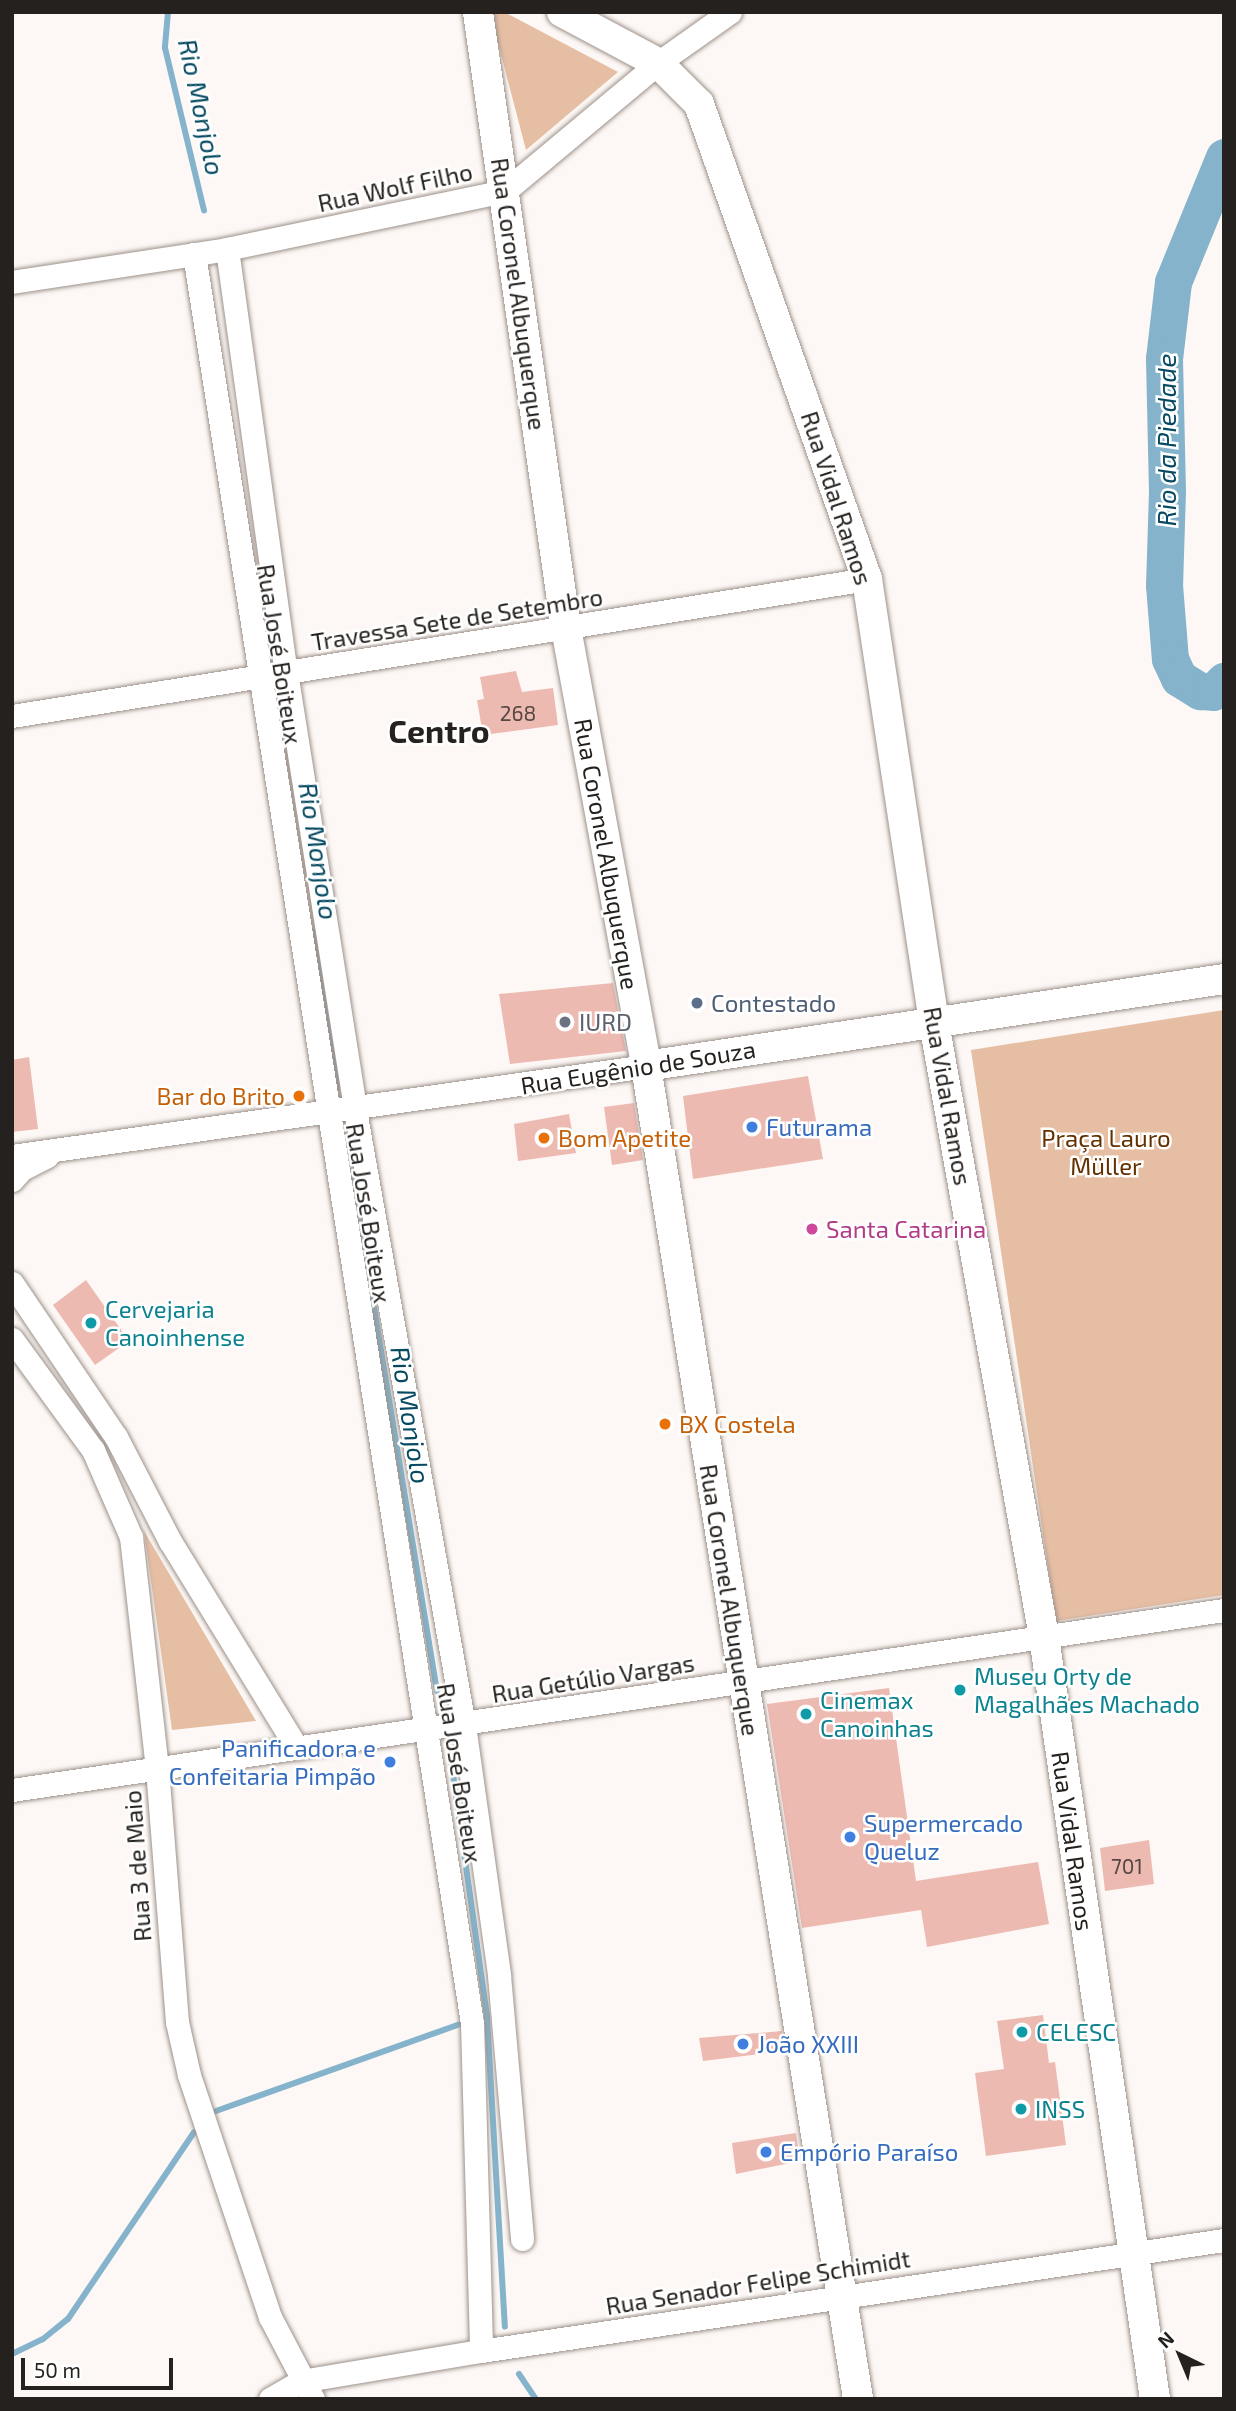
<!DOCTYPE html>
<meta charset="utf-8">
<style>
body{margin:0}
#map{position:relative;width:1236px;height:2411px;overflow:hidden;background:#fdf8f5;font-family:"Exo 2",sans-serif}
div>[style]{position:absolute}
.green>*{inset:0;background:#e6bea4}
.stream>*{height:6px;margin:-3px;padding:0 3px;transform-origin:3px;border-radius:3px;background:#84b3cb}
.river>*{height:37px;margin:-18.5px;padding:0 18.5px;transform-origin:18.5px;border-radius:18.5px;background:#84b3cb}
.building>*{inset:0;background:#edbab2}
.roads{filter:drop-shadow(0 0 2px #9d918a) drop-shadow(0 0 2px #9d918a)}
.minor>*{height:23px;margin:-11.5px;padding:0 11.5px;transform-origin:11.5px;border-radius:11.5px;background:#fff}
.major>*{height:30px;margin:-15px;padding:0 15px;transform-origin:15px;border-radius:15px;background:#fff}
.dots>*{width:19px;height:19px;translate:-50% -50%;box-sizing:border-box;border:4px solid #fff;border-radius:50%}
span{translate:-50% -50%;white-space:nowrap;text-align:center;line-height:1.15;-webkit-text-stroke:5px #fff;paint-order:stroke}
.number-label{font-size:21px;color:#574743}
.number-label span{-webkit-text-stroke-width:0}
.street-label{font-size:24px;color:#25211e}
.service-label{font-size:24px;color:#4e5e75}
.left{translate:0 -50%;text-align:left}
.worship-label{font-size:24px;color:#5b616d}
.food-label{font-size:24px;color:#c56008}
.right{translate:-100% -50%;text-align:right}
.shop-label{font-size:24px;color:#366cbe}
.park-label{font-size:24px;color:#633000}
.hotel-label{font-size:24px;color:#b23c85}
.culture-label{font-size:24px;color:#0d838f}
.water-label{font-size:26px;color:#064961;font-style:italic}
.district-label{font-size:32px;color:#25211e;font-weight:700}
.frame{position:absolute;inset:0;border:14px solid #25211e;pointer-events:none}
.north{position:absolute;left:1145px;top:2320px;width:70px;height:70px;-webkit-text-stroke:5px #fff;paint-order:stroke;rotate:317deg;font-size:19px;font-weight:700;line-height:28px;text-align:center;color:#25211e}
.north::after{content:'';display:block;margin:auto;width:24px;height:32px;background:#25211e;clip-path:polygon(50% 0,100% 100%,50% 72%,0 100%)}
.scale{position:absolute;left:21px;top:2358px;width:152px;height:32px;box-sizing:border-box;border:4px solid #25211e;border-top:0;padding-left:9px;font-size:21px;line-height:24px;white-space:nowrap;color:#25211e;-webkit-text-stroke:5px #fff;paint-order:stroke}
</style>
<div id="map">
<div class="green">
<i style="clip-path:polygon(490px 12px,504px 12px,618px 72px,526px 150px)"></i>
<i style="clip-path:polygon(1224px 1010px,1224px 1595px,1056px 1621px,971px 1050px)"></i>
<i style="clip-path:polygon(144px 1531px,256px 1721px,172px 1730px)"></i>
</div>
<div class="stream">
<i style="left:168px;top:12px;width:36px;rotate:95deg"></i>
<i style="left:165px;top:48px;width:167px;rotate:76.5deg"></i>
<i style="left:312px;top:931px;width:159px;rotate:81deg"></i>
<i style="left:347px;top:1144px;width:554px;rotate:80.66deg"></i>
<i style="left:451px;top:1760px;width:260px;rotate:82deg"></i>
<i style="left:487px;top:2017px;width:310px;rotate:86.7deg"></i>
<i style="left:216px;top:2111px;width:260px;rotate:-19.6deg"></i>
<i style="left:12px;top:2354px;width:34px;rotate:-26deg"></i>
<i style="left:43px;top:2339px;width:32px;rotate:-39deg"></i>
<i style="left:68px;top:2319px;width:225px;rotate:-56deg"></i>
<i style="left:519px;top:2374px;width:30px;rotate:56deg"></i>
</div>
<div class="river">
<i style="left:1224px;top:157px;width:135px;rotate:112.2deg"></i>
<i style="left:1173px;top:282px;width:78px;rotate:96.7deg"></i>
<i style="left:1164px;top:359px;width:132px;rotate:88.7deg"></i>
<i style="left:1167px;top:491px;width:94px;rotate:91.8deg"></i>
<i style="left:1164px;top:585px;width:74px;rotate:85.4deg"></i>
<i style="left:1170px;top:659px;width:21px;rotate:65deg"></i>
<i style="left:1179px;top:678px;width:25px;rotate:32deg"></i>
<i style="left:1200px;top:691px;width:13px;rotate:4deg"></i>
<i style="left:1213px;top:692px;width:16px;rotate:-45deg"></i>
</div>
<div class="building">
<i style="clip-path:polygon(516px 671px,522px 692px,553px 688px,558px 725px,483px 735px,477px 700px,484px 699px,480px 677px)"></i>
<i style="clip-path:polygon(613px 983px,626px 1051px,510px 1064px,499px 994px)"></i>
<i style="clip-path:polygon(29px 1057px,38px 1129px,12px 1132px,12px 1060px)"></i>
<i style="clip-path:polygon(808px 1076px,823px 1159px,693px 1179px,683px 1096px)"></i>
<i style="clip-path:polygon(634px 1103px,643px 1160px,612px 1165px,604px 1107px)"></i>
<i style="clip-path:polygon(569px 1114px,576px 1153px,518px 1161px,514px 1124px)"></i>
<i style="clip-path:polygon(86px 1280px,129px 1341px,95px 1365px,53px 1305px)"></i>
<i style="clip-path:polygon(889px 1688px,916px 1881px,1038px 1862px,1049px 1924px,927px 1947px,921px 1910px,802px 1928px,767px 1704px)"></i>
<i style="clip-path:polygon(1149px 1840px,1154px 1884px,1105px 1891px,1100px 1848px)"></i>
<i style="clip-path:polygon(1043px 2015px,1049px 2063px,1055px 2062px,1066px 2145px,986px 2156px,975px 2073px,1004px 2069px,997px 2021px)"></i>
<i style="clip-path:polygon(782px 2031px,785px 2051px,703px 2061px,699px 2038px)"></i>
<i style="clip-path:polygon(796px 2133px,800px 2161px,736px 2174px,732px 2143px)"></i>
</div>
<div class="roads">
<div class="minor">
<i style="left:227px;top:249px;width:427px;rotate:82.1deg"></i>
<i style="left:286px;top:672px;width:443px;rotate:81deg"></i>
<i style="left:355px;top:1110px;width:625px;rotate:79.95deg"></i>
<i style="left:464px;top:1725px;width:252px;rotate:82deg"></i>
<i style="left:499px;top:1975px;width:265px;rotate:85deg"></i>
<i style="left:194px;top:254px;width:1791px;rotate:81.07deg"></i>
<i style="left:472px;top:2023px;width:328px;rotate:88.4deg"></i>
<i style="left:12px;top:282px;width:218px;rotate:-8.7deg"></i>
<i style="left:227px;top:249px;width:284px;rotate:-11.8deg"></i>
<i style="left:505px;top:191px;width:199px;rotate:-39.9deg"></i>
<i style="left:658px;top:63px;width:88px;rotate:-35.3deg"></i>
<i style="left:12px;top:716px;width:866px;rotate:-9.1deg"></i>
<i style="left:12px;top:1156px;width:640px;rotate:-8.08deg"></i>
<i style="left:12px;top:1180px;width:15px;rotate:-48deg"></i>
<i style="left:22px;top:1169px;width:28px;rotate:-27deg"></i>
<i style="left:12px;top:1283px;width:186px;rotate:56deg"></i>
<i style="left:116px;top:1437px;width:117px;rotate:62.6deg"></i>
<i style="left:170px;top:1541px;width:243px;rotate:58.5deg"></i>
<i style="left:12px;top:1339px;width:137px;rotate:53.9deg"></i>
<i style="left:93px;top:1450px;width:95px;rotate:66.4deg"></i>
<i style="left:131px;top:1537px;width:232px;rotate:83.6deg"></i>
<i style="left:157px;top:1768px;width:255px;rotate:85.5deg"></i>
<i style="left:177px;top:2022px;width:54px;rotate:77.2deg"></i>
<i style="left:189px;top:2075px;width:255px;rotate:71.5deg"></i>
<i style="left:270px;top:2317px;width:93px;rotate:62.3deg"></i>
<i style="left:12px;top:1790px;width:1225px;rotate:-8.45deg"></i>
<i style="left:270px;top:2399px;width:36px;rotate:-30deg"></i>
<i style="left:301px;top:2381px;width:182px;rotate:-9.5deg"></i>
<i style="left:481px;top:2351px;width:751px;rotate:-8.5deg"></i>
</div>
<div class="major">
<i style="left:478px;top:12px;width:622px;rotate:81.87deg"></i>
<i style="left:566px;top:628px;width:445px;rotate:79.6deg"></i>
<i style="left:646px;top:1066px;width:1350px;rotate:80.96deg"></i>
<i style="left:562px;top:12px;width:109px;rotate:28deg"></i>
<i style="left:658px;top:63px;width:58px;rotate:45deg"></i>
<i style="left:699px;top:104px;width:504px;rotate:70.52deg"></i>
<i style="left:867px;top:579px;width:449px;rotate:81.4deg"></i>
<i style="left:934px;top:1023px;width:624px;rotate:79.84deg"></i>
<i style="left:1044px;top:1637px;width:770px;rotate:81.71deg"></i>
<i style="left:646px;top:1066px;width:585px;rotate:-8.56deg"></i>
</div>
</div>
<div class="dots">
<i style="left:697px;top:1003px;background:#5c6f8a"></i>
<i style="left:565px;top:1022px;background:#6b7280"></i>
<i style="left:299px;top:1096px;background:#e8710a"></i>
<i style="left:752px;top:1127px;background:#3f7fe0"></i>
<i style="left:544px;top:1138px;background:#e8710a"></i>
<i style="left:812px;top:1229px;background:#d1479c"></i>
<i style="left:91px;top:1323px;background:#0f9aa8"></i>
<i style="left:665px;top:1424px;background:#e8710a"></i>
<i style="left:960px;top:1690px;background:#0f9aa8"></i>
<i style="left:806px;top:1714px;background:#0f9aa8"></i>
<i style="left:390px;top:1762px;background:#3f7fe0"></i>
<i style="left:850px;top:1837px;background:#3f7fe0"></i>
<i style="left:1022px;top:2032px;background:#0f9aa8"></i>
<i style="left:743px;top:2044px;background:#3f7fe0"></i>
<i style="left:1021px;top:2109px;background:#0f9aa8"></i>
<i style="left:766px;top:2152px;background:#3f7fe0"></i>
</div>
<div class="number-label">
<span style="left:518px;top:713px">268</span>
<span style="left:1127px;top:1866px">701</span>
</div>
<div class="street-label">
<span style="left:395px;top:187px;rotate:-12deg">Rua Wolf Filho</span>
<span style="left:519px;top:294px;rotate:82deg">Rua Coronel Albuquerque</span>
<span style="left:837px;top:498px;rotate:72deg">Rua Vidal Ramos</span>
<span style="left:457px;top:619px;rotate:-9deg">Travessa Sete de Setembro</span>
<span style="left:280px;top:654px;rotate:81deg">Rua José Boiteux</span>
<span style="left:607px;top:854px;rotate:80deg">Rua Coronel Albuquerque</span>
<span style="left:638px;top:1067px;rotate:-9deg">Rua Eugênio de Souza</span>
<span style="left:948px;top:1096px;rotate:80deg">Rua Vidal Ramos</span>
<span style="left:369px;top:1213px;rotate:81deg">Rua José Boiteux</span>
<span style="left:730px;top:1600px;rotate:81deg">Rua Coronel Albuquerque</span>
<span style="left:593px;top:1678px;rotate:-9deg">Rua Getúlio Vargas</span>
<span style="left:460px;top:1773px;rotate:81deg">Rua José Boiteux</span>
<span style="left:1073px;top:1841px;rotate:82deg">Rua Vidal Ramos</span>
<span style="left:137px;top:1866px;rotate:-94deg">Rua 3 de Maio</span>
<span style="left:758px;top:2282px;rotate:-9deg">Rua Senador Felipe Schimidt</span>
</div>
<div class="service-label">
<span class="left" style="left:711px;top:1003px">Contestado</span>
</div>
<div class="worship-label">
<span class="left" style="left:579px;top:1022px">IURD</span>
</div>
<div class="food-label">
<span class="right" style="left:285px;top:1096px">Bar do Brito</span>
<span class="left" style="left:558px;top:1138px">Bom Apetite</span>
<span class="left" style="left:679px;top:1424px">BX Costela</span>
</div>
<div class="shop-label">
<span class="left" style="left:766px;top:1127px">Futurama</span>
<span class="right" style="left:376px;top:1762px">Panificadora e<br>Confeitaria Pimpão</span>
<span class="left" style="left:864px;top:1837px">Supermercado<br>Queluz</span>
<span class="left" style="left:757px;top:2044px">João XXIII</span>
<span class="left" style="left:780px;top:2152px">Empório Paraíso</span>
</div>
<div class="park-label">
<span style="left:1106px;top:1152px">Praça Lauro<br>Müller</span>
</div>
<div class="hotel-label">
<span class="left" style="left:826px;top:1229px">Santa Catarina</span>
</div>
<div class="culture-label">
<span class="left" style="left:105px;top:1323px">Cervejaria<br>Canoinhense</span>
<span class="left" style="left:974px;top:1690px">Museu Orty de<br>Magalhães Machado</span>
<span class="left" style="left:820px;top:1714px">Cinemax<br>Canoinhas</span>
<span class="left" style="left:1036px;top:2032px">CELESC</span>
<span class="left" style="left:1035px;top:2109px">INSS</span>
</div>
<div class="water-label">
<span style="left:202px;top:107px;rotate:78deg">Rio Monjolo</span>
<span style="left:1166px;top:440px;rotate:-90deg">Rio da Piedade</span>
<span style="left:319px;top:851px;rotate:81deg">Rio Monjolo</span>
<span style="left:411px;top:1415px;rotate:81deg">Rio Monjolo</span>
</div>
<div class="district-label">
<span style="left:439px;top:730px">Centro</span>
</div>
<div class="frame"></div>
<div class="north">N</div>
<div class="scale">50 m</div>
</div>
